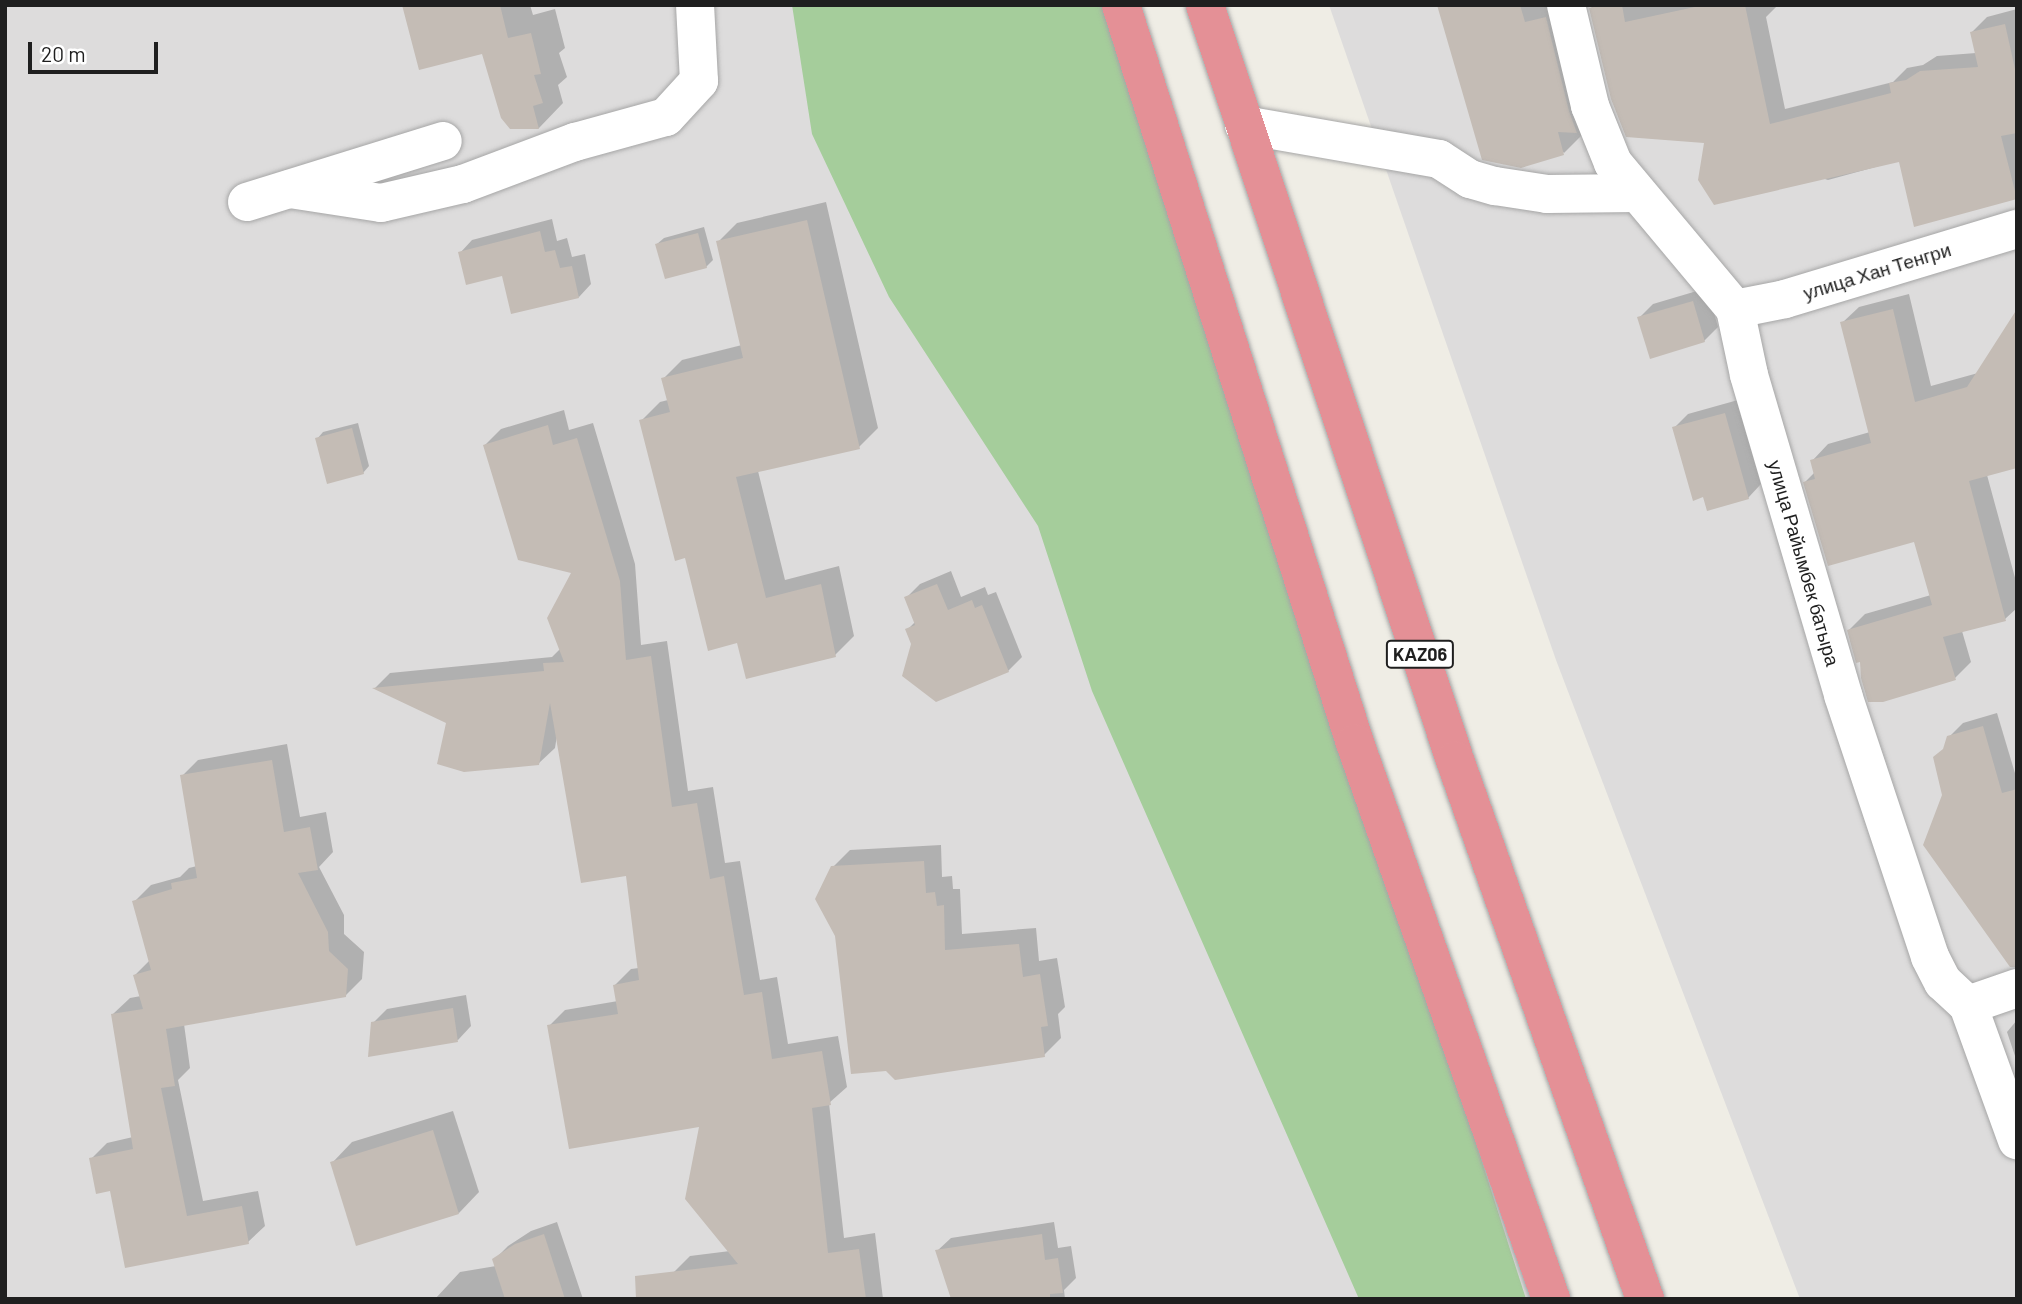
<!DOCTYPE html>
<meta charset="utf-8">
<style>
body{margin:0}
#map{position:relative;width:2022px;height:1304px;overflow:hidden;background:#efede5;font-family:Barlow,sans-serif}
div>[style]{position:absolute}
.residential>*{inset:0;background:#dddcdc}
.forest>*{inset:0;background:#a5cd9b}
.shadow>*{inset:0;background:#0003}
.building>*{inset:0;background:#c4bcb5}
.roads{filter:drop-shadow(0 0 2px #a6a6a6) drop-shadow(0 0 2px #a6a6a6)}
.street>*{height:38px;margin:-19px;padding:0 19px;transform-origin:19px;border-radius:19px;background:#fff}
.highway>*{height:38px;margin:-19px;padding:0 19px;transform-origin:19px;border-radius:19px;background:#e49096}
span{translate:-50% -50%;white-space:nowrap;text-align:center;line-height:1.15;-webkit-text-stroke:7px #fff;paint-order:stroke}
.shield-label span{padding:2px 5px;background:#fff;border:2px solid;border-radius:5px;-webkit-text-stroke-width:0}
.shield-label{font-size:18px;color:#1f1f1f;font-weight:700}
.street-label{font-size:19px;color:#1f1f1f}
.frame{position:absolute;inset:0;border:7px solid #1f1f1f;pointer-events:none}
.scale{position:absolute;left:28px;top:42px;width:130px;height:32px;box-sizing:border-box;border:4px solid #1f1f1f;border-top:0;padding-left:9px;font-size:21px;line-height:24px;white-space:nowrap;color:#1f1f1f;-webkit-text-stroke:5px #fff;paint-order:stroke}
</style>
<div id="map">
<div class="residential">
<i style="clip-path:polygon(5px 5px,1082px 5px,1554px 1299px,5px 1299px)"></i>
<i style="clip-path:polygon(1329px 5px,2017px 5px,2017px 1299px,1800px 1299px,1556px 660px)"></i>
</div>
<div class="forest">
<i style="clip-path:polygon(792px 5px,1112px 5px,1526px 1299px,1359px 1299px,1092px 691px,1038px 526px,889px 297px,812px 134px)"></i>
</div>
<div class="shadow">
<i style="clip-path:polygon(404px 5px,530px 5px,533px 15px,555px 9px,565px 48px,559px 53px,567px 77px,558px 85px,563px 103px,539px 128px,511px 127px,483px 52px)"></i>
<i style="clip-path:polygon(1439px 5px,1568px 5px,1584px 133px,1564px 153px)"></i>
<i style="clip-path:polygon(1594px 5px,1778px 5px,1766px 17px,1785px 109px,1893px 82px,1907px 68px,1923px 65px,1937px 56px,1976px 53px,1972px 32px,1987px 17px,2017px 9px,2017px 197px,1915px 225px,1901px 160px,1828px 180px,1706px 142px,1591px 8px)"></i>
<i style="clip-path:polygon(826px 202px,878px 428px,859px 447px,758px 471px,785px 580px,839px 566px,854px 636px,835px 655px,738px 641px,686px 556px,641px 421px,660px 402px,668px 400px,663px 379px,682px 360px,742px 345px,718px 242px,737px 223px)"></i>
<i style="clip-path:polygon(552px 219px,557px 241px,567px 238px,572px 257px,585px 254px,591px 284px,579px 297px,460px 253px,472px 240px)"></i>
<i style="clip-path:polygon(704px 227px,713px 260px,706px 267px,657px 244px,664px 238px)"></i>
<i style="clip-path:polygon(1707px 288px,1718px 327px,1704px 341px,1639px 318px,1653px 304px)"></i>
<i style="clip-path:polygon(1909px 294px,1931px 386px,1978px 373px,1987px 475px,2017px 585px,2017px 608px,2005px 619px,1962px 631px,1971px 662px,1955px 678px,1862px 659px,1849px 630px,1865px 614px,1931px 595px,1915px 540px,1805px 482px,1815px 472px,1812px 461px,1828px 444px,1870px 432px,1842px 323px,1859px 307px)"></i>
<i style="clip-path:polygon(1738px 400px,1761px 484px,1748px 498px,1674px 428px,1688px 414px)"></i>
<i style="clip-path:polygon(564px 410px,569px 430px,593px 423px,635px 564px,641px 645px,667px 641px,688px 791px,713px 787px,725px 863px,740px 861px,760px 980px,777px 977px,788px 1044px,838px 1036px,847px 1087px,829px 1103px,844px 1238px,875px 1233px,883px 1299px,677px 1299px,674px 1272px,690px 1256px,730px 1251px,702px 1125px,549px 1026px,565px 1010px,618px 1001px,615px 985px,631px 969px,639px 968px,628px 874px,557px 735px,555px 748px,538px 764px,375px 688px,390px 673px,552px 657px,561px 648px,574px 572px,485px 445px,501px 429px)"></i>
<i style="clip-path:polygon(358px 423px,369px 466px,363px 473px,317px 439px,323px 432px)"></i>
<i style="clip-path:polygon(951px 571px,961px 597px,985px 587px,988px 595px,996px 592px,1022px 657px,1008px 671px,913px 644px,907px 630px,916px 621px,906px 598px,920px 584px)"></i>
<i style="clip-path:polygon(1997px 713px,2017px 780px,2017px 954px,1944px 795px,1945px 748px,1949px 737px,1963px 723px)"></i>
<i style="clip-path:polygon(287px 744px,300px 817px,326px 812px,333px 852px,319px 867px,344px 915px,344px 934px,364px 952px,362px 979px,345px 996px,184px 1024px,190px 1068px,178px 1080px,203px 1201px,258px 1191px,265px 1226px,248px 1242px,111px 1189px,91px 1159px,107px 1143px,133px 1137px,113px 1014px,130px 998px,141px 996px,135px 975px,150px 960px,134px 902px,151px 885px,180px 877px,189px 868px,197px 866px,182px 776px,198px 760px)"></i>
<i style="clip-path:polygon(941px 845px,942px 877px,952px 876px,953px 889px,960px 889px,962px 934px,1036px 928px,1039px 961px,1057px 958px,1065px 1007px,1058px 1014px,1061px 1038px,1044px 1055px,833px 867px,850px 850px)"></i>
<i style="clip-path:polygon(466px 995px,471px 1026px,458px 1040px,373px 1023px,387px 1009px)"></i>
<i style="clip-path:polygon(2017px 1020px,2017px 1062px,2007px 1032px)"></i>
<i style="clip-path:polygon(453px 1111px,479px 1192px,459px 1213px,332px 1163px,352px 1142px)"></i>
<i style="clip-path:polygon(557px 1222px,583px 1299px,435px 1299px,460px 1272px,496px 1266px,494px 1260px,508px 1246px,531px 1231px)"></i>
<i style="clip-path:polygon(1054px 1222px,1058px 1248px,1071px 1246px,1076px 1278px,1064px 1290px,1065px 1299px,953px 1299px,937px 1251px,951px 1238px)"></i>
</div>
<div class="building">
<i style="clip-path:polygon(402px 5px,500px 5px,508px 38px,531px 33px,541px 74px,534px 75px,543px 103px,533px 106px,539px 129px,510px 129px,501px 118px,482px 54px,419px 70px)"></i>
<i style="clip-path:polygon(1437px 5px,1520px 5px,1525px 22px,1546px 17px,1569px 111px,1577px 133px,1558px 132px,1564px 155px,1521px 168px,1482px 160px)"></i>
<i style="clip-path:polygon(1601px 5px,1622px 5px,1625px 22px,1704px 5px,1745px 5px,1770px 124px,1891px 93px,1889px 83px,1906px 80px,1920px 71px,1978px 67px,1970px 32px,2005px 24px,2017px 78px,2017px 133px,2001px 136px,2017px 199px,1914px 227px,1899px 162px,1714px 205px,1698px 180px,1704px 143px,1626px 137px,1611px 99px,1589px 8px)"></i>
<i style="clip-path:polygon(807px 220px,860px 449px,736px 477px,766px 598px,821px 584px,836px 657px,746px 679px,737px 643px,708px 651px,685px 558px,675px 561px,639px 420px,670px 412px,661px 378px,743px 358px,716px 241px)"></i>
<i style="clip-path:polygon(540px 231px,545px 252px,555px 250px,560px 268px,572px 266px,579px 298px,511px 314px,502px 276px,466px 285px,458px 252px)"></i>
<i style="clip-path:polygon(698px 233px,707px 268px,665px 279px,655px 244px)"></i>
<i style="clip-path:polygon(1693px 301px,1705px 342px,1650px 359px,1637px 317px)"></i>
<i style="clip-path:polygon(1893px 309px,1915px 402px,1967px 387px,2017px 309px,2017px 468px,1969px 481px,2006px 621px,1943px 637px,1956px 680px,1883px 702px,1868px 702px,1861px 678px,1860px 662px,1856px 663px,1847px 630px,1932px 605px,1914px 542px,1828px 566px,1803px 482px,1815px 479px,1810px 460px,1871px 443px,1840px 322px)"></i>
<i style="clip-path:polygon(1725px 413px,1749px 499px,1707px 511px,1703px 497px,1693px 501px,1672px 427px)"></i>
<i style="clip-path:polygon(548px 425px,553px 445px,577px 438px,620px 581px,626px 660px,651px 656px,672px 807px,697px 803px,710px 879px,724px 876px,744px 995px,762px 992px,772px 1059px,822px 1051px,831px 1105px,812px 1108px,828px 1253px,859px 1249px,866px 1299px,636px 1299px,635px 1276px,738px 1264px,685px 1199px,699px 1127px,569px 1149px,547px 1025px,618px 1014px,613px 985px,639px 980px,626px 876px,581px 883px,550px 703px,539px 765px,464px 772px,437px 764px,446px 723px,372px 688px,544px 671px,543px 663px,564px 662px,547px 618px,571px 573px,518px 560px,483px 445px)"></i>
<i style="clip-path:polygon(352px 428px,364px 474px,327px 484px,315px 438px)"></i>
<i style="clip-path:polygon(937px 584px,948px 610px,972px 600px,975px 608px,982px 605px,1009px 672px,936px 702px,902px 676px,911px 644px,905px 629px,915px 625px,904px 597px)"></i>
<i style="clip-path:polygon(1983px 726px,2002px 793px,2017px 789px,2017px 967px,2010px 967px,1923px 845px,1942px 795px,1933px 757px,1943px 749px,1947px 736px)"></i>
<i style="clip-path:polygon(272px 760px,284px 832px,310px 827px,318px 870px,298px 873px,328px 932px,329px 951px,348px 969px,346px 997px,166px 1029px,175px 1086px,161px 1088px,187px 1216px,242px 1206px,249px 1244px,125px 1268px,110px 1191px,96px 1194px,89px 1158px,133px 1149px,111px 1014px,143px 1009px,133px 975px,151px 970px,132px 901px,172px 889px,171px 883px,197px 878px,180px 775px)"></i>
<i style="clip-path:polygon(924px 861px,926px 893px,935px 892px,937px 906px,944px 905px,945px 950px,1019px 944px,1023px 977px,1040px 974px,1048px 1026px,1041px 1027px,1045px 1057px,895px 1080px,886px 1071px,851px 1074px,835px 936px,815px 899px,831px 866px)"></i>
<i style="clip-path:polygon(453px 1008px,458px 1042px,368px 1057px,371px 1022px)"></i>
<i style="clip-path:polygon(433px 1130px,459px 1214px,356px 1246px,330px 1162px)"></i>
<i style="clip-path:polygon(544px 1234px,565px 1299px,505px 1299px,492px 1259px,515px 1244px)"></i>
<i style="clip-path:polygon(1042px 1234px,1045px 1260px,1058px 1258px,1063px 1293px,1050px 1294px,1050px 1299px,951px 1299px,935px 1250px)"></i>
</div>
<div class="roads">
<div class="street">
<i style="left:1566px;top:5px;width:104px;rotate:76.6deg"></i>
<i style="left:1590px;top:106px;width:61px;rotate:68deg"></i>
<i style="left:1613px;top:163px;width:190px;rotate:50.1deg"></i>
<i style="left:1735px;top:309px;width:67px;rotate:78deg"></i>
<i style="left:1749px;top:375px;width:334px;rotate:73.6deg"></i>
<i style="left:1843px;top:695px;width:276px;rotate:71.6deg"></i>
<i style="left:1930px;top:957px;width:28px;rotate:63deg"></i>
<i style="left:1943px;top:982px;width:34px;rotate:43deg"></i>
<i style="left:1968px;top:1005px;width:144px;rotate:70.1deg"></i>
<i style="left:1244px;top:125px;width:198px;rotate:9.9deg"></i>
<i style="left:1439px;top:159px;width:37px;rotate:33deg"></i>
<i style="left:1470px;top:179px;width:26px;rotate:16deg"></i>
<i style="left:1495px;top:186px;width:53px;rotate:8.7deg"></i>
<i style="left:1547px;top:194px;width:90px;rotate:-0.6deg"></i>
<i style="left:290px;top:189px;width:92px;rotate:8.7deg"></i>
<i style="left:381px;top:203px;width:84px;rotate:-13deg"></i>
<i style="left:463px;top:184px;width:120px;rotate:-20.6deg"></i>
<i style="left:575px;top:142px;width:94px;rotate:-15.4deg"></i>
<i style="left:666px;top:117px;width:49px;rotate:-47.5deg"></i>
<i style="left:699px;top:81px;width:76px;rotate:-93deg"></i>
<i style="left:247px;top:202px;width:205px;rotate:-17.3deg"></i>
<i style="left:1735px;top:309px;width:51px;rotate:-11.3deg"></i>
<i style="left:1785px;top:299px;width:242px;rotate:-16.8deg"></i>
<i style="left:1968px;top:1005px;width:52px;rotate:-19.1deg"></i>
</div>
<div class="highway">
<i style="left:1121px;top:5px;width:774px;rotate:72.41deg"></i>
<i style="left:1355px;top:743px;width:590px;rotate:70.58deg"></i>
<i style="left:1205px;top:5px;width:795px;rotate:71.68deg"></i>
<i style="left:1455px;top:760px;width:572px;rotate:70.58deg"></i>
</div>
</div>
<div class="shield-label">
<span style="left:1420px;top:654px">KАZ06</span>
</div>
<div class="street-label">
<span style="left:1877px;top:271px;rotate:-17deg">улица Хан Тенгри</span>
<span style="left:1804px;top:563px;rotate:74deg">улица Райымбек батыра</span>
</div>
<div class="frame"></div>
<div class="scale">20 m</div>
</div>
